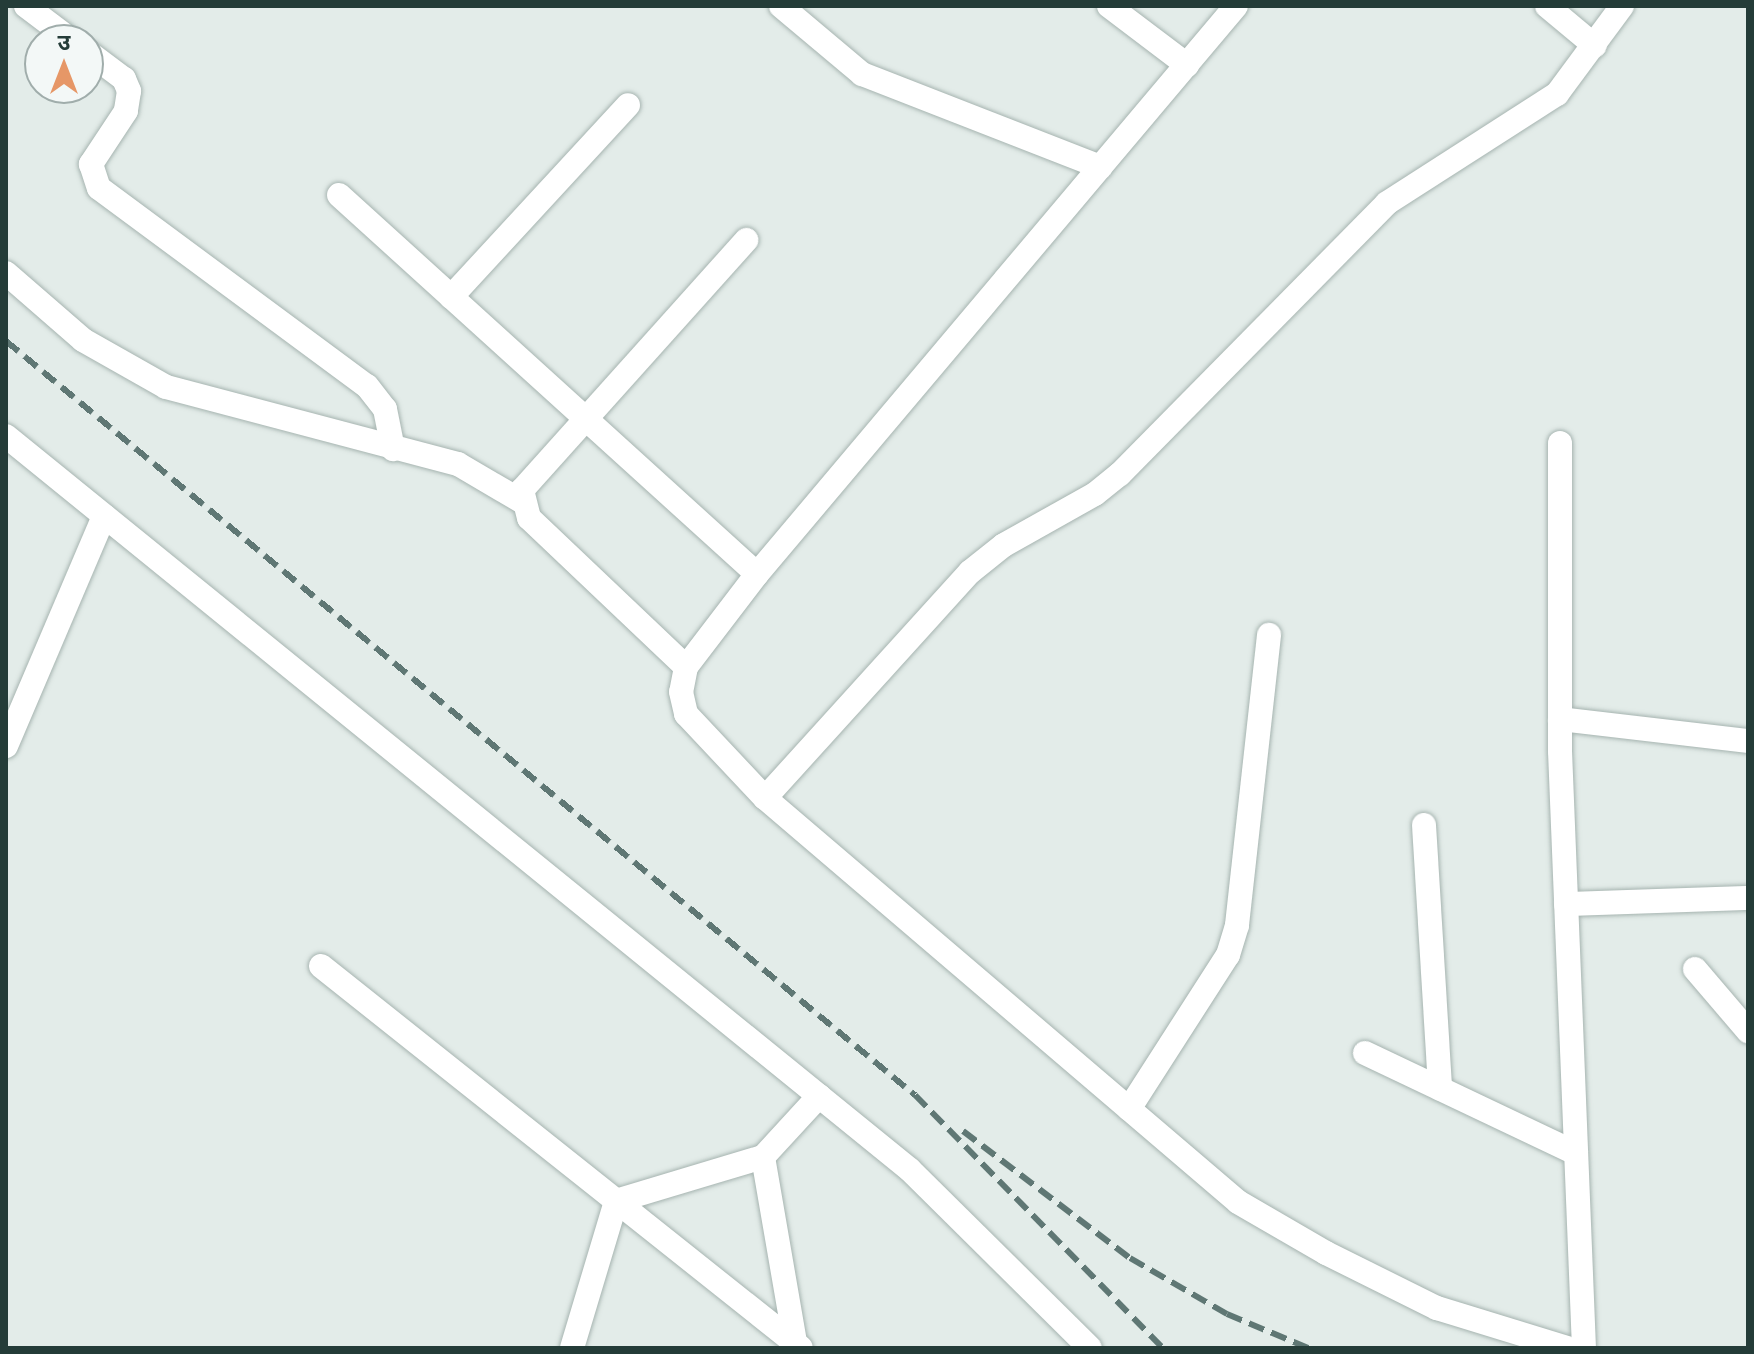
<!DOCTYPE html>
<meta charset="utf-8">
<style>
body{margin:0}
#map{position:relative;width:1754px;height:1354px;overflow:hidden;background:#e3ece9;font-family:Inter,"Noto Sans Devanagari",sans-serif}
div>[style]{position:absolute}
.roads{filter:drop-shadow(0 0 2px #a6b4b0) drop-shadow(0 0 2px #a6b4b0)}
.minor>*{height:24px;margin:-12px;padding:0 12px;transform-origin:12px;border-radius:12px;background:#fff}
.rail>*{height:6px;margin-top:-3px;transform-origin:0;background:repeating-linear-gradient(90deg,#5f7774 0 16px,transparent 0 24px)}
span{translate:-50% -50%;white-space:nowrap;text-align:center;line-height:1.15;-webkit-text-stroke:6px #f3f8f7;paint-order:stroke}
.frame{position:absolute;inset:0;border:8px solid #243c38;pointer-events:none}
.north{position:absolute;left:24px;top:24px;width:80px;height:80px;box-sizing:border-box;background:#f3f8f7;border:2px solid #a0adab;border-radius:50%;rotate:0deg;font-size:22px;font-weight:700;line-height:32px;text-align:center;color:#243c38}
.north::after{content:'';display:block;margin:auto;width:28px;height:36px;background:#e69767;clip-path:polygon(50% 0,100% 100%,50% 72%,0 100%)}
</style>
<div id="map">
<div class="roads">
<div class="minor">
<i style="left:26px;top:6px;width:56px;rotate:37.1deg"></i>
<i style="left:781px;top:6px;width:106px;rotate:40deg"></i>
<i style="left:862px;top:74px;width:256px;rotate:21.3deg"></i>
<i style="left:1109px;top:6px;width:98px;rotate:37.1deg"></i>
<i style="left:1236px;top:6px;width:743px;rotate:130.14deg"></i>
<i style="left:757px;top:574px;width:117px;rotate:127.4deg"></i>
<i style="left:686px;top:667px;width:25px;rotate:101deg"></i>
<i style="left:681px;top:692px;width:23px;rotate:77deg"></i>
<i style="left:686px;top:714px;width:115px;rotate:46.8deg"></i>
<i style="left:765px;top:798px;width:622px;rotate:40.5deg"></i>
<i style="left:1238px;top:1202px;width:102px;rotate:30.1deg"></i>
<i style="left:1326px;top:1253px;width:124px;rotate:26.4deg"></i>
<i style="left:1437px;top:1308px;width:136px;rotate:17.1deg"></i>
<i style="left:1547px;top:6px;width:62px;rotate:39.8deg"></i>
<i style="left:88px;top:52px;width:45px;rotate:36.9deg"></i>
<i style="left:124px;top:79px;width:13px;rotate:67deg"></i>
<i style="left:129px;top:91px;width:20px;rotate:99deg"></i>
<i style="left:126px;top:111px;width:64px;rotate:123.4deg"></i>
<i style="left:91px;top:164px;width:25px;rotate:72deg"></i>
<i style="left:99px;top:188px;width:333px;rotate:36.5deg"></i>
<i style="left:367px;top:386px;width:29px;rotate:52deg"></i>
<i style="left:385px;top:409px;width:41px;rotate:78.7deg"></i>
<i style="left:339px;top:195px;width:564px;rotate:42.2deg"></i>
<i style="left:6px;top:273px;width:102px;rotate:41deg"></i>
<i style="left:83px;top:340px;width:95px;rotate:29.5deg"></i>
<i style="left:166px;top:387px;width:302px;rotate:14.8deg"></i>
<i style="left:458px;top:464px;width:73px;rotate:30.4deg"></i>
<i style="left:451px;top:297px;width:261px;rotate:-47.3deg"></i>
<i style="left:6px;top:436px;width:1164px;rotate:39.07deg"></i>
<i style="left:910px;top:1170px;width:253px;rotate:44.7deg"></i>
<i style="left:1560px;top:443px;width:308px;rotate:90deg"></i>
<i style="left:1560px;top:751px;width:597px;rotate:87.7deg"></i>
<i style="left:686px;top:667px;width:216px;rotate:-136.5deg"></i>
<i style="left:529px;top:518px;width:29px;rotate:-104deg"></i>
<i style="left:522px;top:490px;width:336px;rotate:-48.1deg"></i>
<i style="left:1560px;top:719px;width:189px;rotate:6.7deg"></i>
<i style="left:6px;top:746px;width:250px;rotate:-66.9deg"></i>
<i style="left:765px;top:798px;width:305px;rotate:-47.8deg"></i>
<i style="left:970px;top:572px;width:43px;rotate:-38.5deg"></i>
<i style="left:1004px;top:545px;width:104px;rotate:-29.3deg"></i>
<i style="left:1095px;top:494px;width:32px;rotate:-39deg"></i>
<i style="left:1120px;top:474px;width:380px;rotate:-45.4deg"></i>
<i style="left:1387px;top:203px;width:202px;rotate:-32.7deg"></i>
<i style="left:1557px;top:94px;width:109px;rotate:-53.5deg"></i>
<i style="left:1424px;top:825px;width:264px;rotate:86.5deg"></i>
<i style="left:1566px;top:904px;width:182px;rotate:-1.9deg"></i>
<i style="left:321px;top:966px;width:613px;rotate:38.51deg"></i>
<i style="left:1695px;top:969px;width:82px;rotate:49.5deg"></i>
<i style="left:1365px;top:1053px;width:233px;rotate:25.4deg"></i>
<i style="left:1129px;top:1109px;width:183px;rotate:-57.3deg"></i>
<i style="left:1228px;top:955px;width:31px;rotate:-73deg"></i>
<i style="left:1237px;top:925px;width:292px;rotate:-83.7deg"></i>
<i style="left:763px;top:1157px;width:189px;rotate:80.2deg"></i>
<i style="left:572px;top:1348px;width:153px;rotate:-73.3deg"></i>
<i style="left:616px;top:1201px;width:153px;rotate:-16.7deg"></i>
<i style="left:763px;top:1157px;width:83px;rotate:-47.4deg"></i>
</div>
</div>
<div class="rail">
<i style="left:6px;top:341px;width:1181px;rotate:39.68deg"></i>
<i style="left:915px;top:1095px;width:354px;rotate:45.6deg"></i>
<i style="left:963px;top:1131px;width:210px;rotate:37.3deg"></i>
<i style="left:1130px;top:1258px;width:112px;rotate:30deg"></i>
<i style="left:1227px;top:1314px;width:88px;rotate:22.8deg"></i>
</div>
<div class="frame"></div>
<div class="north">उ</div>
</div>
